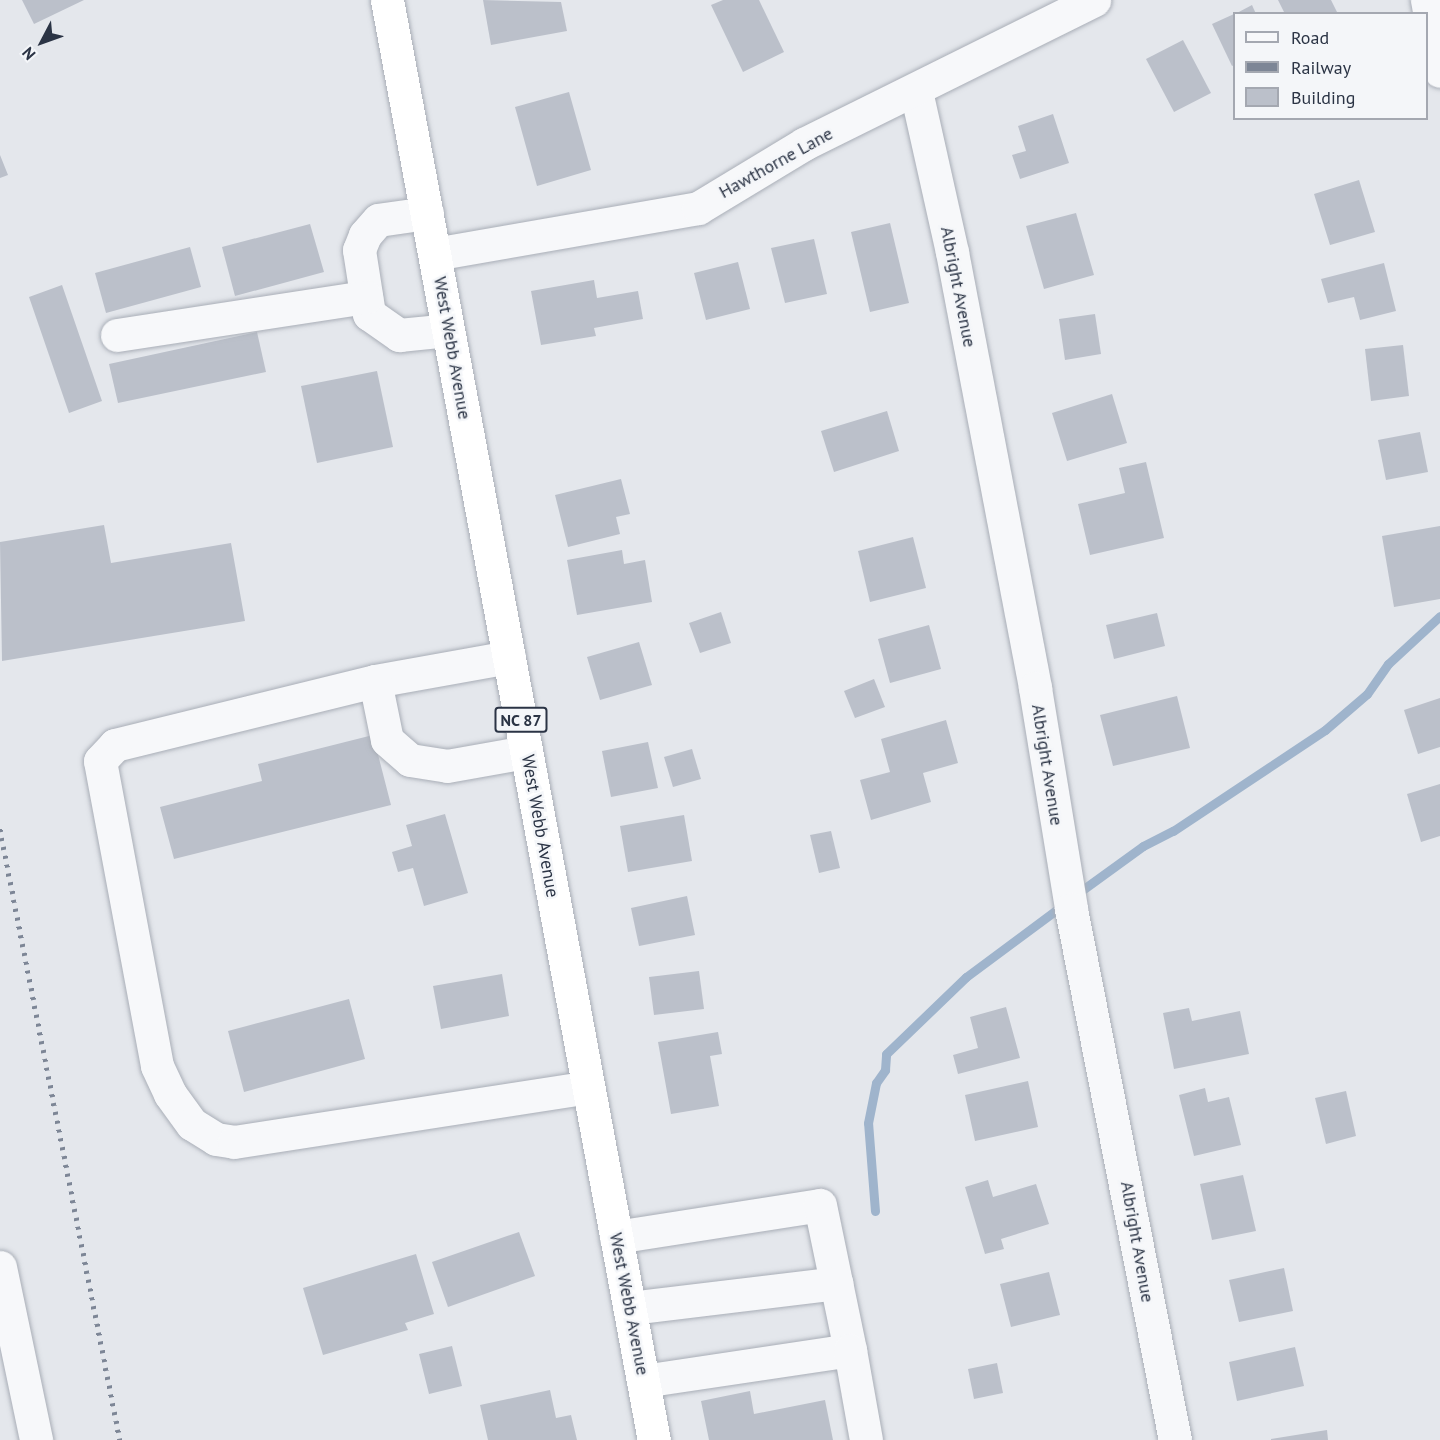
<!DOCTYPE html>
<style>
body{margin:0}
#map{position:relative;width:1440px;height:1440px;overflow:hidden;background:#e4e7ec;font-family:"PT Sans",sans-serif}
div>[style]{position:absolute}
.stream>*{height:9px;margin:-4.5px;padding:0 4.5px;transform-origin:4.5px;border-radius:4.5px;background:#9fb4cc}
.building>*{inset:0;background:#bbc0ca}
.roads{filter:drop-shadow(0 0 2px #a9aeb7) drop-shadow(0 0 2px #a9aeb7)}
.minor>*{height:33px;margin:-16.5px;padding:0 16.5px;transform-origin:16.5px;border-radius:16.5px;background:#f7f8fa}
.highway>*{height:33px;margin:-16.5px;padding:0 16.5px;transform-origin:16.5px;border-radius:16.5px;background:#fff}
.rail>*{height:4.5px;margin-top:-2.25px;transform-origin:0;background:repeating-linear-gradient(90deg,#7d8696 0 3px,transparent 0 9px)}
span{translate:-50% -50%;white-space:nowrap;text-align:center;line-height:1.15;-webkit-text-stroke:5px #f4f6f9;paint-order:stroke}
.shield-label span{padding:2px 4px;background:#f4f6f9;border:2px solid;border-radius:4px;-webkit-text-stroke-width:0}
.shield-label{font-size:16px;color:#2b3445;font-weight:700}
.street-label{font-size:18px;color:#2b3445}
.legend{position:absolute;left:1233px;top:12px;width:195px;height:108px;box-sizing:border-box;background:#f4f6f9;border:2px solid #a4a8b1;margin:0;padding:8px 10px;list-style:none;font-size:18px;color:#2b3445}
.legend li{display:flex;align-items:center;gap:12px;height:30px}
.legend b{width:30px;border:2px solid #a4a8b1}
.north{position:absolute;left:12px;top:12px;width:60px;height:60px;-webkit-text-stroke:4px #f4f6f9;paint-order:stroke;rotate:229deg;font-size:16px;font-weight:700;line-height:24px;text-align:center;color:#2b3445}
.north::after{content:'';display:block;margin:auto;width:21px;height:27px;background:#2b3445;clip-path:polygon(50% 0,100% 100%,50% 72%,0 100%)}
</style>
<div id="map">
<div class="stream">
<i style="left:1074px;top:896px;width:85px;rotate:-35.9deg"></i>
<i style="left:1143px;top:846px;width:34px;rotate:-27deg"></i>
<i style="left:1173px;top:831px;width:182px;rotate:-33.6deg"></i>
<i style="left:1325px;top:730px;width:55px;rotate:-40.6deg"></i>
<i style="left:1367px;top:694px;width:37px;rotate:-55deg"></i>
<i style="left:1388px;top:664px;width:71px;rotate:-42.7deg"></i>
<i style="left:875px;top:1211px;width:88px;rotate:-94.5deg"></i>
<i style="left:868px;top:1123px;width:41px;rotate:-78.7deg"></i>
<i style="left:876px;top:1083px;width:16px;rotate:-55deg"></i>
<i style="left:885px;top:1070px;width:16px;rotate:-86deg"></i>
<i style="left:886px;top:1054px;width:111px;rotate:-43.9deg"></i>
<i style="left:966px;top:977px;width:121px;rotate:-36.6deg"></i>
</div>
<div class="building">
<i style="clip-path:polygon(22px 0,84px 0,34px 24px)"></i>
<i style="clip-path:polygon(483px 0,561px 2px,567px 31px,491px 45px)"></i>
<i style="clip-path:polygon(723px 0,759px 0,784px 52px,743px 72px,711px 5px)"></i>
<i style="clip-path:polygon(1278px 0,1331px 0,1337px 12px,1285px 14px)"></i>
<i style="clip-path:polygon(1252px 5px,1256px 14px,1235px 14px)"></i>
<i style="clip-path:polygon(1234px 14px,1234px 65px,1232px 66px,1212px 24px)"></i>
<i style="clip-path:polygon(1183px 40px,1211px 93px,1174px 112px,1146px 59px)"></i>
<i style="clip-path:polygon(569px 92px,591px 170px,537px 186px,515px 107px)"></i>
<i style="clip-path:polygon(1053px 114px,1069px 163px,1020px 179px,1012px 155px,1026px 151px,1018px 126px)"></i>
<i style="clip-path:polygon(0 155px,8px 175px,0 178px)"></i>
<i style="clip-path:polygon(1359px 180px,1375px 232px,1330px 245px,1314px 194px)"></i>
<i style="clip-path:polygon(1076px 213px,1094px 275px,1044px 289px,1026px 226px)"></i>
<i style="clip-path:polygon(890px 223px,909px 303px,870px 312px,851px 232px)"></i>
<i style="clip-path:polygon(310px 224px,324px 272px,235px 296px,222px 247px)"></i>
<i style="clip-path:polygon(814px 239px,827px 294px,785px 303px,771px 248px)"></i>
<i style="clip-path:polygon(190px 247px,201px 287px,106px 313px,95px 273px)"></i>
<i style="clip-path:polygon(738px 262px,750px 309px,706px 320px,694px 273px)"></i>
<i style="clip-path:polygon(1384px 263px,1396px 311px,1360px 320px,1354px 297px,1328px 303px,1321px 279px)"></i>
<i style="clip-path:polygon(594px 280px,597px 298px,638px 291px,643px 319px,594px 328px,596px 336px,541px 345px,531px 291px)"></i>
<i style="clip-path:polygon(62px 285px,102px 401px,69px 413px,29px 297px)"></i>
<i style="clip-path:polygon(1095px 314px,1101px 354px,1065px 360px,1059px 319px)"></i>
<i style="clip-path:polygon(257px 332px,266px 372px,118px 403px,109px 364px)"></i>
<i style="clip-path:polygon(1403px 345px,1409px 396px,1371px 401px,1365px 349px)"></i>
<i style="clip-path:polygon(377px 371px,393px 447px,317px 463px,301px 386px)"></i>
<i style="clip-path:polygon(1112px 394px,1127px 443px,1067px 461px,1052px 413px)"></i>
<i style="clip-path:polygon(887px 411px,899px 451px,834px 472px,821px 431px)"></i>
<i style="clip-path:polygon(1420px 432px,1428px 472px,1386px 480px,1378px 440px)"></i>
<i style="clip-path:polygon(1146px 462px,1164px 538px,1090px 555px,1078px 504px,1125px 493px,1119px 468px)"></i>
<i style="clip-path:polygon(621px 479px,630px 514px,616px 517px,620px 534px,568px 547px,555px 495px)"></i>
<i style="clip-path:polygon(104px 525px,111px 563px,231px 543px,245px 621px,2px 661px,0 542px)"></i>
<i style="clip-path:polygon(1440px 526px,1440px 599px,1394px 607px,1382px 536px)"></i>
<i style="clip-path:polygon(913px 537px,926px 588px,870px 602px,858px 551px)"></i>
<i style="clip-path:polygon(622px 550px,624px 564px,645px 560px,652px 602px,577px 615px,567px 560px)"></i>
<i style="clip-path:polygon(721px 612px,731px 643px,700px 653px,689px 623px)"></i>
<i style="clip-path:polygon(1157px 613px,1165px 646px,1114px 659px,1106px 625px)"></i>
<i style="clip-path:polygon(929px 625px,941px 669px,890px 683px,878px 639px)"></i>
<i style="clip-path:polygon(639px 642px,652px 685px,600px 700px,587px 657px)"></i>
<i style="clip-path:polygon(874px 679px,885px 707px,855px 718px,844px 691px)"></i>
<i style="clip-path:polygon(1177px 696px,1190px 748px,1113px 766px,1100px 715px)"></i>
<i style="clip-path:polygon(1440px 698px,1440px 747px,1418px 754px,1404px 710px)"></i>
<i style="clip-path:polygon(946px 720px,958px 763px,923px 773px,931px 802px,871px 820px,860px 780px,890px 772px,881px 739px)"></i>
<i style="clip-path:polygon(373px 735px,391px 805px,174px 859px,160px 807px,262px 781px,258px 764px)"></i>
<i style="clip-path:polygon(648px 742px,658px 788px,611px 797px,602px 751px)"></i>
<i style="clip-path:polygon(692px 749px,701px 779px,673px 787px,664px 757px)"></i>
<i style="clip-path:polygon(1440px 784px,1440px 836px,1421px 842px,1407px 794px)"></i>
<i style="clip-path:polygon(445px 814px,468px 893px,424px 906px,413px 868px,398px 872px,392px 852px,412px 846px,406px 825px)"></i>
<i style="clip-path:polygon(684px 815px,692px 861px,628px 872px,620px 826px)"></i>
<i style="clip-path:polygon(831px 831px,840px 868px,819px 873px,810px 835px)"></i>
<i style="clip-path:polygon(687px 896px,695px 935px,639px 946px,631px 908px)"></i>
<i style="clip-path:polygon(699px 971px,704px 1009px,654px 1015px,649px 977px)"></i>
<i style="clip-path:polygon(502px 974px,509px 1016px,441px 1029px,433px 986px)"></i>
<i style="clip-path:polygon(349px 999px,365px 1059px,244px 1092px,228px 1031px)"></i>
<i style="clip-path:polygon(1006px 1007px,1020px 1058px,958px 1074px,953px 1055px,978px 1048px,970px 1017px)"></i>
<i style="clip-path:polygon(1189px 1008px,1192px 1021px,1240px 1011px,1249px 1054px,1174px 1069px,1163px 1013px)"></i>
<i style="clip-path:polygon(718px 1032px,722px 1054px,710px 1056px,719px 1106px,671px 1114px,658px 1042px)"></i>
<i style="clip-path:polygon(1028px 1081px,1038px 1127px,975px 1141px,965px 1095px)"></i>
<i style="clip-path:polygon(1205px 1088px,1208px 1102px,1229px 1097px,1241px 1145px,1194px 1156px,1179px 1095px)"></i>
<i style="clip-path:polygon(1346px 1091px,1356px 1136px,1326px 1144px,1315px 1098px)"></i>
<i style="clip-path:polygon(1243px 1175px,1256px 1231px,1212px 1240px,1200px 1184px)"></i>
<i style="clip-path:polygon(988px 1180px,993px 1197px,1036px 1184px,1049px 1224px,1001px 1239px,1004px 1249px,985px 1254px,965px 1187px)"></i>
<i style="clip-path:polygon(519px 1232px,535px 1276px,448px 1307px,432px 1262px)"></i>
<i style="clip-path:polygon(416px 1254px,434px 1314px,405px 1323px,408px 1330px,323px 1355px,303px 1288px)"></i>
<i style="clip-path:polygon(1284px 1268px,1293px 1311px,1239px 1322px,1229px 1280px)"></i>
<i style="clip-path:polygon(1049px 1272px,1060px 1315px,1011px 1327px,1000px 1284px)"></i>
<i style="clip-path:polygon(452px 1346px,462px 1386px,429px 1394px,419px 1354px)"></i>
<i style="clip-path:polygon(1295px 1347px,1304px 1386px,1237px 1401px,1229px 1362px)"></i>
<i style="clip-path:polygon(997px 1363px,1003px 1393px,974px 1399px,968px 1369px)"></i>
<i style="clip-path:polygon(550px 1390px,556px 1418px,571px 1415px,577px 1440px,488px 1440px,480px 1405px)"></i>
<i style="clip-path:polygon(750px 1391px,754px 1414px,825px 1400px,833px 1440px,709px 1440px,701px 1401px)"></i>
<i style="clip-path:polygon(1327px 1430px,1328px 1440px,1271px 1440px,1271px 1439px)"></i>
</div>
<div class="roads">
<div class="minor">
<i style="left:1427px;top:0;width:72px;rotate:79.6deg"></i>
<i style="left:916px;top:91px;width:165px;rotate:77.4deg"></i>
<i style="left:952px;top:252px;width:444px;rotate:79.2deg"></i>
<i style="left:1035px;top:688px;width:224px;rotate:80.7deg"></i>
<i style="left:1071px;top:909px;width:541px;rotate:78.92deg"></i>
<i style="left:427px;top:213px;width:49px;rotate:171.9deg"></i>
<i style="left:378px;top:220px;width:20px;rotate:131deg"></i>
<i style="left:365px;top:235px;width:16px;rotate:112deg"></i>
<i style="left:359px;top:250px;width:65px;rotate:81.1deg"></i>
<i style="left:369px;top:314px;width:37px;rotate:35deg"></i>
<i style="left:399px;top:335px;width:49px;rotate:-5.8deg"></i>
<i style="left:435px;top:254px;width:267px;rotate:-9.9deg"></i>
<i style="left:698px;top:208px;width:124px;rotate:-31.1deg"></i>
<i style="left:804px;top:144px;width:324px;rotate:-26.4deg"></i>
<i style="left:117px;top:335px;width:252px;rotate:-8.7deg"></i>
<i style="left:509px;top:657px;width:136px;rotate:169.8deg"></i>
<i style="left:375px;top:681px;width:60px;rotate:78.5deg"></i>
<i style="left:387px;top:740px;width:30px;rotate:41deg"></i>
<i style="left:410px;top:760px;width:37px;rotate:9deg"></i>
<i style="left:447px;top:766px;width:80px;rotate:-10deg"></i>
<i style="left:375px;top:681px;width:268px;rotate:166.2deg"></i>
<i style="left:115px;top:745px;width:22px;rotate:133deg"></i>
<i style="left:100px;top:761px;width:310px;rotate:79.4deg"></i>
<i style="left:157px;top:1066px;width:31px;rotate:65deg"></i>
<i style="left:170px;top:1094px;width:37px;rotate:54deg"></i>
<i style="left:192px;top:1124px;width:28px;rotate:32deg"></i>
<i style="left:216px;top:1139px;width:18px;rotate:9deg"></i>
<i style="left:234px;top:1142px;width:358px;rotate:-8.8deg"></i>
<i style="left:616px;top:1237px;width:206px;rotate:-8.9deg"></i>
<i style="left:820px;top:1205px;width:148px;rotate:78.3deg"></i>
<i style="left:0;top:1267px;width:177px;rotate:78.2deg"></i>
<i style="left:630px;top:1308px;width:208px;rotate:-6.9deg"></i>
<i style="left:643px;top:1381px;width:209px;rotate:-8.5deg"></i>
<i style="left:850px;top:1350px;width:91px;rotate:79.9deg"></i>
</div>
<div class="highway">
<i style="left:387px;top:0;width:1465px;rotate:79.5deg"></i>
</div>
</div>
<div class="rail">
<i style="left:0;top:829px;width:623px;rotate:78.89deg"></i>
</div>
<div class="shield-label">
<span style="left:521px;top:720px">NC 87</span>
</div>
<div class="street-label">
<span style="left:776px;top:163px;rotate:-29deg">Hawthorne Lane</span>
<span style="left:958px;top:287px;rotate:79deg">Albright Avenue</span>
<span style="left:452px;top:348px;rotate:80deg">West Webb Avenue</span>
<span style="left:1047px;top:765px;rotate:81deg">Albright Avenue</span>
<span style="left:540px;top:826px;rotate:80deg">West Webb Avenue</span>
<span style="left:1137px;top:1242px;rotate:80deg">Albright Avenue</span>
<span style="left:629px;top:1304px;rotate:79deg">West Webb Avenue</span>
</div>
<ul class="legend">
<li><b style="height:8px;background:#f7f8fa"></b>Road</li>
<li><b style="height:8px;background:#7d8696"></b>Railway</li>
<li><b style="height:16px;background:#bbc0ca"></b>Building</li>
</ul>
<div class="north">N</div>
</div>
